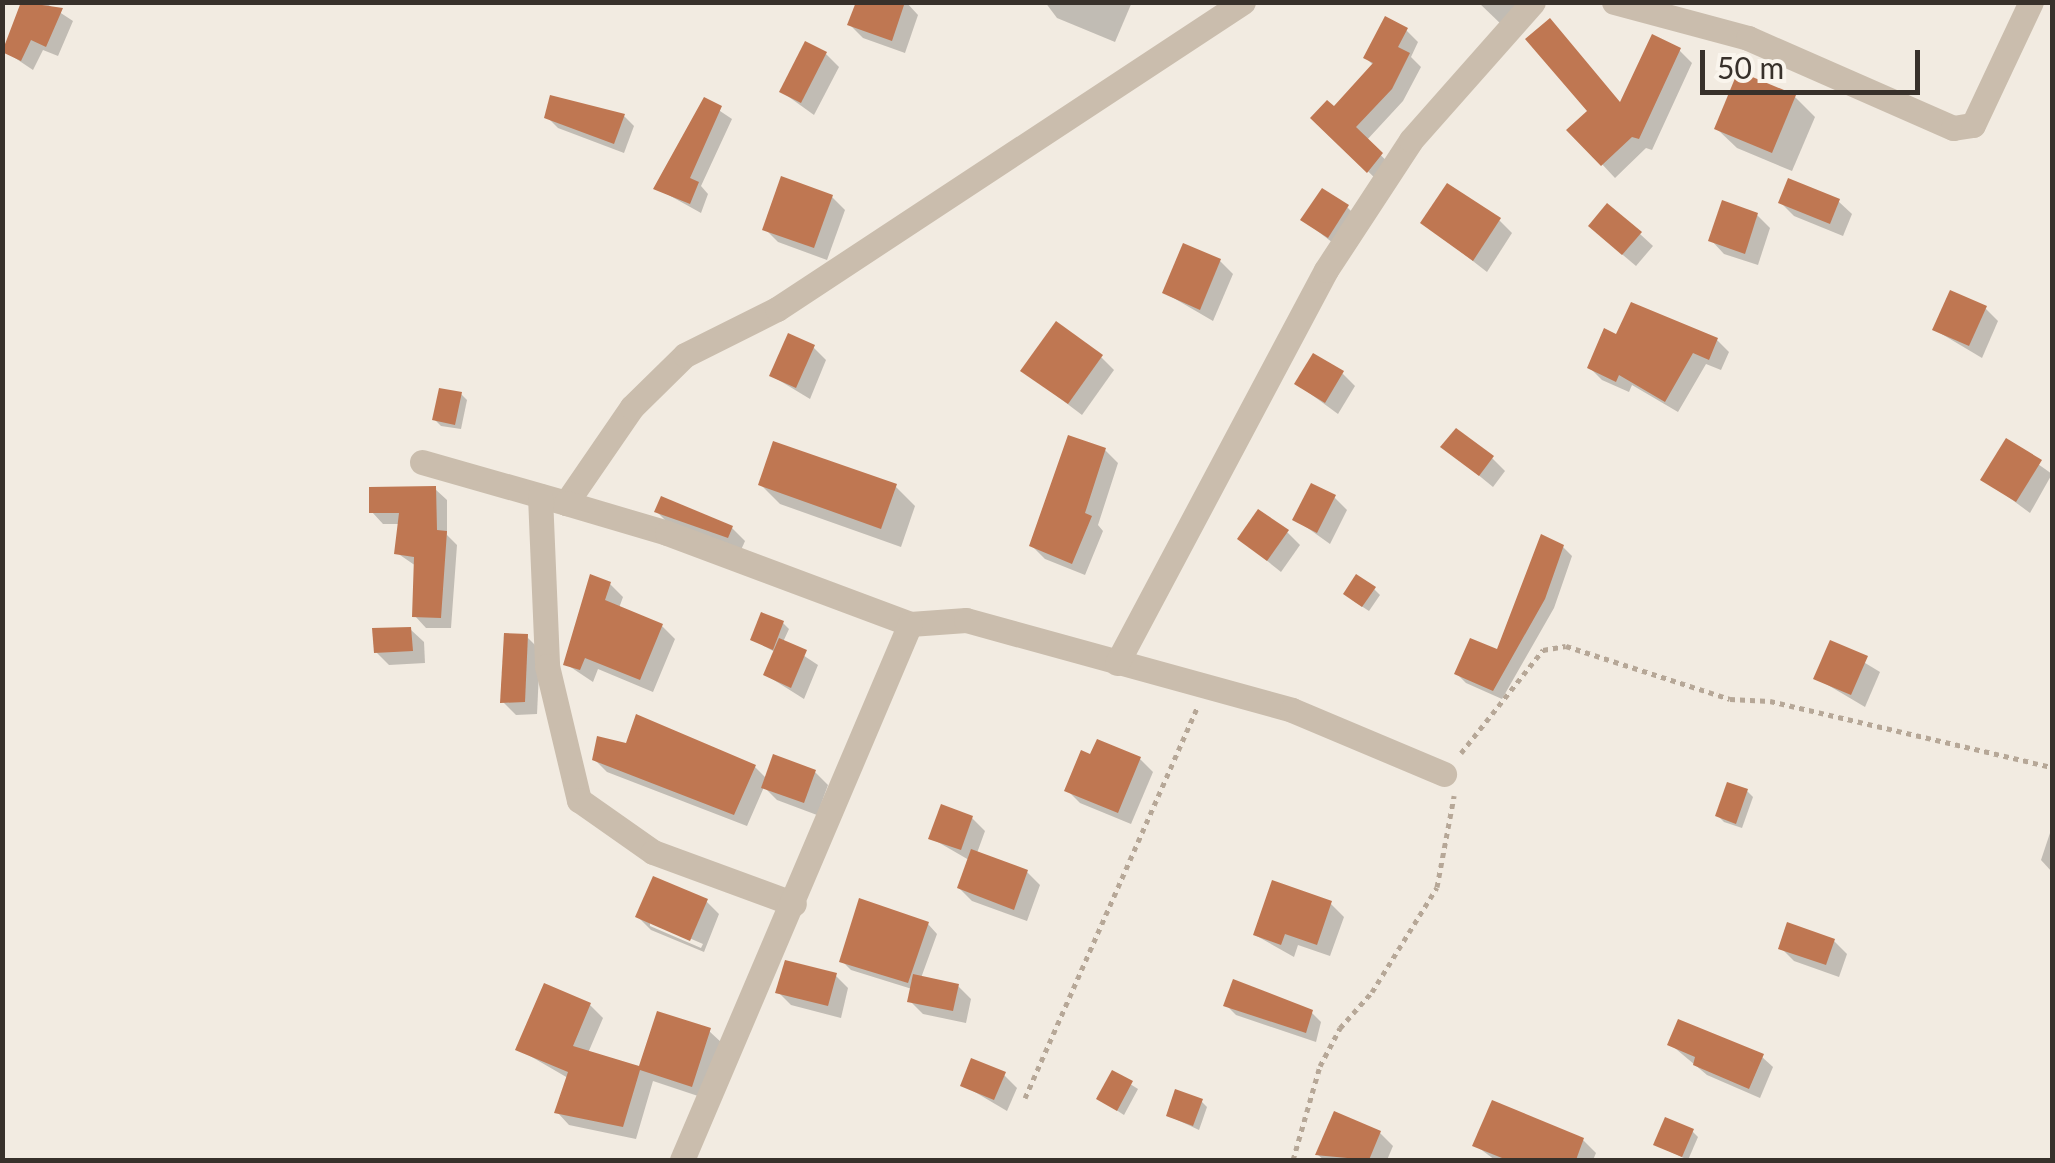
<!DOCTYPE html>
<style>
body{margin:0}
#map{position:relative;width:2055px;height:1163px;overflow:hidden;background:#f2ebe1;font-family:Lato,sans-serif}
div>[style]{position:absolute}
.shadow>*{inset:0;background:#0003}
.building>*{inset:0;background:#bf7752}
.path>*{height:5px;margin-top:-2.5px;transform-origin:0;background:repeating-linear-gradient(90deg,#b6a797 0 5px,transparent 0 10px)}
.minor>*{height:25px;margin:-12.5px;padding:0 12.5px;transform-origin:12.5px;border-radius:12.5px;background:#cabdad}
span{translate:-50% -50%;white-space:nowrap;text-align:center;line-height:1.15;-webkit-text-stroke:8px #faf5ed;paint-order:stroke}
.frame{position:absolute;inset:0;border:5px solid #38312b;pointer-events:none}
.scale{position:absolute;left:1700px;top:50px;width:220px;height:45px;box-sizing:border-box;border:5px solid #38312b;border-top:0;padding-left:12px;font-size:30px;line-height:35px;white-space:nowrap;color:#38312b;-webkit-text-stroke:8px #faf5ed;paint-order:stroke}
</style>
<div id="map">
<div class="shadow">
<i style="clip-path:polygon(24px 2px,44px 2px,73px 21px,58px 56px,43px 50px,33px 70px,3px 50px)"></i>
<i style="clip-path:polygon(859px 2px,906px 2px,918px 15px,905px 53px,863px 38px,850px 25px)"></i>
<i style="clip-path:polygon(1045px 2px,1132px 2px,1115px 42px,1057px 18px)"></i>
<i style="clip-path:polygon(1478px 2px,1524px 2px,1503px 26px)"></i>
<i style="clip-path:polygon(1406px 30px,1418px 42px,1411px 57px,1421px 67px,1403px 101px,1366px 141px,1393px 167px,1380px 183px,1313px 118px,1334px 110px,1374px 66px,1366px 58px)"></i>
<i style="clip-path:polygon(1679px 50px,1692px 63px,1652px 150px,1646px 148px,1615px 178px,1570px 130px,1621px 105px)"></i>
<i style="clip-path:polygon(826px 54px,839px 67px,814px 115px,782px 92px)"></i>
<i style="clip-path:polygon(1795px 97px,1815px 117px,1792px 171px,1737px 148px,1717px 129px)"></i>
<i style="clip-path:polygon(705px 101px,732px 119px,701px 186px,708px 194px,701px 213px,656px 188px,664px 170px,670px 172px)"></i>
<i style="clip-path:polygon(624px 116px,634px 126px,624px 153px,558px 128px,547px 117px)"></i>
<i style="clip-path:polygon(832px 197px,845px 210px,827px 260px,778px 242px,765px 229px)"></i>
<i style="clip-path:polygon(1838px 201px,1852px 214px,1843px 236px,1794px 216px,1781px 203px)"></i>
<i style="clip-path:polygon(1347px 207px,1360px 220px,1341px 249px,1303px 220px)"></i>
<i style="clip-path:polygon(1757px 215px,1770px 228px,1758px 265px,1724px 254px,1711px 240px)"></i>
<i style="clip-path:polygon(1499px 220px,1512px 233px,1487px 272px,1424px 223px)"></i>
<i style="clip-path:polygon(1640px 234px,1653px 246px,1636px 266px,1604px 239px)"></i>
<i style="clip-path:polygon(1220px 261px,1233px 274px,1213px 321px,1165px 293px)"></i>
<i style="clip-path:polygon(1985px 308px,1998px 321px,1982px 358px,1935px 330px)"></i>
<i style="clip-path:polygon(1618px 337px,1717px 340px,1729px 352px,1721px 370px,1706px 364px,1678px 412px,1632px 385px,1629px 392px,1602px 380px,1590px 368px)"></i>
<i style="clip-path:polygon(813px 347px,826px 360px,810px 399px,772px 376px)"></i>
<i style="clip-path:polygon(1101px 357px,1114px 370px,1082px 415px,1024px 371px)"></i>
<i style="clip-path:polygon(1342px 373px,1355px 386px,1338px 414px,1297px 384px)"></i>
<i style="clip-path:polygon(461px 394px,467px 400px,461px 429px,441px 426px,435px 420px)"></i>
<i style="clip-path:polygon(2007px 442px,2052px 474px,2030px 513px,1984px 479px)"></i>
<i style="clip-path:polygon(1444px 447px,1492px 458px,1505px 471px,1493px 487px)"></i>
<i style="clip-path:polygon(1105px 450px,1118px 463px,1098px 525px,1103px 531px,1085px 575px,1045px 559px,1032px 546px)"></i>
<i style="clip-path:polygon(760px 484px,895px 486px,915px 506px,901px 547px,780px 504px)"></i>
<i style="clip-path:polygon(435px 489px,447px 500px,447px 535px,457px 545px,451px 628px,426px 628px,415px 616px,416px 566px,397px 553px,400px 524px,383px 524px,372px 512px)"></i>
<i style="clip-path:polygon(1334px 497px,1347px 510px,1330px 544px,1295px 519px)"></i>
<i style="clip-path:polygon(657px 512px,732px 528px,745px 541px,741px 550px,670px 525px)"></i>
<i style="clip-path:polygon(1287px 532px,1300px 545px,1281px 572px,1240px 539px)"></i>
<i style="clip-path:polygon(1563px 547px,1572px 556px,1554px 608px,1502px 699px,1466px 683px,1457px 674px,1498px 652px)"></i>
<i style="clip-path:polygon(610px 584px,623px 597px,619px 608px,662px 626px,675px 639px,653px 692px,598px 669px,593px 682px,566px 664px)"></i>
<i style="clip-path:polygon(1374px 589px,1380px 595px,1369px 611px,1352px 600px)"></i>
<i style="clip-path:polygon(783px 623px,789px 629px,783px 642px,818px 665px,804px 699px,766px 675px,775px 652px,753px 640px)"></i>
<i style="clip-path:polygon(410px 629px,424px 642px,425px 663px,389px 665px,376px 652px)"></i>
<i style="clip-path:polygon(527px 637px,540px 650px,537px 714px,516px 715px,503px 702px)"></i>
<i style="clip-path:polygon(1832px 643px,1880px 672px,1865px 707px,1816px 678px)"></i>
<i style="clip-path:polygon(594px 759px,755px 767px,767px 779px,815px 772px,828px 785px,817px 815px,777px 800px,764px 787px,747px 826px,607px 772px)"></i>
<i style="clip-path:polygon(1140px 759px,1153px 772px,1131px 824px,1080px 803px,1067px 790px)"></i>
<i style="clip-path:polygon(1747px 791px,1753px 797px,1742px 828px,1724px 822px,1718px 816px)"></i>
<i style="clip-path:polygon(972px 818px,985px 831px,977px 853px,1027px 872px,1040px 885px,1027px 921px,972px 901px,959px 888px,969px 860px,931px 838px)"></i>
<i style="clip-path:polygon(2052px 827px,2052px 872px,2041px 860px)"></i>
<i style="clip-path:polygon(evenodd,706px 901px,719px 914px,704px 952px,651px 930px,638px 917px,706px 901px,650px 921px,703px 944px,701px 948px,650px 926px,650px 921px)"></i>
<i style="clip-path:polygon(1331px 904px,1344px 917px,1330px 956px,1298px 945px,1294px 957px,1255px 935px)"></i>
<i style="clip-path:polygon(928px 924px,937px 934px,921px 978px,958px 986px,971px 999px,966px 1023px,923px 1014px,910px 1001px,912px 989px,851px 970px,842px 961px)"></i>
<i style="clip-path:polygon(1834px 941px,1847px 954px,1839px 977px,1794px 961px,1781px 948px)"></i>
<i style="clip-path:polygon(835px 975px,848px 988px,841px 1018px,791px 1005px,778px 992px)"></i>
<i style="clip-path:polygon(590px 1005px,603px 1018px,588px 1053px,641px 1069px,709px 1031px,722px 1043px,704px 1098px,653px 1081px,636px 1139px,569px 1125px,557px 1112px,568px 1078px,518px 1049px)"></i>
<i style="clip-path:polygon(1226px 1005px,1311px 1012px,1321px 1022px,1316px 1042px,1236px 1015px)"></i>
<i style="clip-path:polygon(1670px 1044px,1762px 1057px,1773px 1067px,1760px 1098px,1707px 1075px)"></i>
<i style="clip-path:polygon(1113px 1073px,1138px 1089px,1124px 1115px,1099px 1099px)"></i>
<i style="clip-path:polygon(1004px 1075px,1017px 1088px,1007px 1111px,963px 1085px)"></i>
<i style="clip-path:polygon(1201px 1101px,1207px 1107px,1199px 1130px,1169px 1116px)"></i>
<i style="clip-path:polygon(1692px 1131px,1698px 1137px,1688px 1160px,1656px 1145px)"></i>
<i style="clip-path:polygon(1380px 1133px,1393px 1146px,1387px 1160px,1324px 1160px,1318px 1155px)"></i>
<i style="clip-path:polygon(1583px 1140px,1596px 1153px,1593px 1160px,1495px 1160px,1475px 1145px)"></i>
</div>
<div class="building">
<i style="clip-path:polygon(21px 2px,63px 8px,46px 47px,31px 40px,21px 61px,2px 52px)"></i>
<i style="clip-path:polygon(856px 2px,905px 2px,892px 41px,847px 25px)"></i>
<i style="clip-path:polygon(1385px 16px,1408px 28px,1398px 47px,1410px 53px,1392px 89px,1356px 127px,1383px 153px,1367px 173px,1310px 118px,1327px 100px,1334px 106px,1373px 63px,1363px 58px)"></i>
<i style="clip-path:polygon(1550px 18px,1620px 102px,1652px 34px,1681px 48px,1639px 139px,1632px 137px,1601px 166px,1566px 130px,1587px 111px,1525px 39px)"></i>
<i style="clip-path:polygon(805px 41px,827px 52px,801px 103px,779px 92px)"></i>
<i style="clip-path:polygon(1738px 71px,1796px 95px,1772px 153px,1714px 129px)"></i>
<i style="clip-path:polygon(550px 95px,625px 114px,614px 144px,544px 118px)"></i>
<i style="clip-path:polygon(704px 97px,722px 106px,690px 178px,699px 182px,690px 204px,653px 189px)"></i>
<i style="clip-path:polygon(781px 176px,833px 195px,814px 248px,762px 230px)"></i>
<i style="clip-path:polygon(1788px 178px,1840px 199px,1830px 224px,1778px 203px)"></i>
<i style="clip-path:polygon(1447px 183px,1501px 218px,1473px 261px,1420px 223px)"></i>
<i style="clip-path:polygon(1322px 188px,1349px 205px,1328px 238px,1300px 220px)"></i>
<i style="clip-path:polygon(1722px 200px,1758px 213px,1745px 254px,1708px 241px)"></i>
<i style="clip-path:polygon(1607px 203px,1642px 232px,1622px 255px,1588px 226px)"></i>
<i style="clip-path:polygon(1183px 243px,1221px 259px,1200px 310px,1162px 293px)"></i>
<i style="clip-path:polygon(1950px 290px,1987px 306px,1969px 346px,1932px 330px)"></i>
<i style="clip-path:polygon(1631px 302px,1718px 338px,1709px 360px,1693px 353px,1665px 402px,1619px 375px,1616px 382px,1587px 368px,1604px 328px,1616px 334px)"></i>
<i style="clip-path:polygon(1056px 321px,1103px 355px,1068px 404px,1020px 371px)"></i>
<i style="clip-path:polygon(788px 333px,815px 345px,796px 388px,769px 376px)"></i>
<i style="clip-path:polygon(1313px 353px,1344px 371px,1325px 403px,1294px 384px)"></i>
<i style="clip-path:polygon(439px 388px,462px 392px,455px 425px,432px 420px)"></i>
<i style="clip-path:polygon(1456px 428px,1494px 456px,1479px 476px,1440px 447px)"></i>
<i style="clip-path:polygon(1068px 435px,1106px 448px,1085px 513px,1092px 516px,1072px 564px,1029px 546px)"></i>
<i style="clip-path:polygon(2006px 438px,2042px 460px,2016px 502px,1980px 480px)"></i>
<i style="clip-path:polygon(773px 441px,897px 484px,881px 529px,758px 485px)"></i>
<i style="clip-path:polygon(1311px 483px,1336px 495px,1317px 533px,1292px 520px)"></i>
<i style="clip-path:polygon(436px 486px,437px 530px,447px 531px,441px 618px,412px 617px,414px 557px,394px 554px,399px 513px,369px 513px,369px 487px)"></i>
<i style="clip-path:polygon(661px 496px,733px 526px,728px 538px,654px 512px)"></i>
<i style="clip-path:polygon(1258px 509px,1289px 530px,1267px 561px,1237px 539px)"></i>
<i style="clip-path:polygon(1541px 534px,1564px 545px,1545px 599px,1493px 691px,1454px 674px,1470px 638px,1497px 649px)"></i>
<i style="clip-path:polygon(590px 574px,611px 582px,605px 600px,663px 624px,640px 680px,585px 658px,580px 670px,563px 665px)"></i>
<i style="clip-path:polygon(1356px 574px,1376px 587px,1362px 607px,1343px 594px)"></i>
<i style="clip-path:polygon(761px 612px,784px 621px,773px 650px,750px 640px)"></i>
<i style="clip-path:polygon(411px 627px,413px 651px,374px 653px,372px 628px)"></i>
<i style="clip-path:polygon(504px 633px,528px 634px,525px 702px,500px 703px)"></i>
<i style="clip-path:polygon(779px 638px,807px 650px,791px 688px,763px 675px)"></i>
<i style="clip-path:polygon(1830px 640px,1868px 656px,1851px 695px,1813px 679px)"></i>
<i style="clip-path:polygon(636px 714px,756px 765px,734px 815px,592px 760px,597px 736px,626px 743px)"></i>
<i style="clip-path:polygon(1097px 739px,1141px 757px,1118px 813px,1064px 791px,1081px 750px,1090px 754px)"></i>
<i style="clip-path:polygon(773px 754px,816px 770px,804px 803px,761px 788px)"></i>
<i style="clip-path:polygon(1727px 782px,1748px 789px,1736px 824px,1715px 816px)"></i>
<i style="clip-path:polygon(941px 804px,973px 816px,961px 850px,928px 839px)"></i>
<i style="clip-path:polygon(971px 849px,1028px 870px,1014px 910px,957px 888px)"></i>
<i style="clip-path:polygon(653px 876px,708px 899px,690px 941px,635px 917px)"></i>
<i style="clip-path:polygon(1272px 880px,1332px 901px,1317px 945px,1285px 934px,1281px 945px,1253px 935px)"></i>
<i style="clip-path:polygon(859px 898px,929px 922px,908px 983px,839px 962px)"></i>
<i style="clip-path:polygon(1787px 922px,1835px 939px,1826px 965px,1778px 949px)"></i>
<i style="clip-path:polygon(785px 960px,837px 973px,828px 1006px,775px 993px)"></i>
<i style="clip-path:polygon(913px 974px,959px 984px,953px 1011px,907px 1002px)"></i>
<i style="clip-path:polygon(1233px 979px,1313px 1010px,1306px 1033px,1223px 1006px)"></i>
<i style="clip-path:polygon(544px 983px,591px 1003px,573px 1046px,639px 1066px,657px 1011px,711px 1028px,692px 1087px,640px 1070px,623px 1127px,554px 1113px,568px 1072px,515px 1050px)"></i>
<i style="clip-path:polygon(1678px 1019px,1764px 1054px,1749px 1089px,1693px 1065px,1695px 1057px,1667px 1045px)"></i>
<i style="clip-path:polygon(971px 1058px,1006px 1072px,994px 1100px,960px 1086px)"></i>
<i style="clip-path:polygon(1112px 1070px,1133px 1081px,1117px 1111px,1096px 1099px)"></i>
<i style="clip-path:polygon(1175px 1089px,1203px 1099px,1193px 1126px,1166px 1116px)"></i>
<i style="clip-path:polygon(1492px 1100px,1584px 1138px,1576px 1160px,1507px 1160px,1472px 1146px)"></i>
<i style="clip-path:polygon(1334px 1111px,1381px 1131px,1369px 1160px,1315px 1155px)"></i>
<i style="clip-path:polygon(1665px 1117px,1694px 1129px,1682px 1157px,1653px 1145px)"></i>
</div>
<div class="path">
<i style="left:1461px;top:753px;width:132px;rotate:-51.5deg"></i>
<i style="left:1543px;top:650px;width:23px;rotate:-10deg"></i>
<i style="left:1566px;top:646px;width:172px;rotate:17.9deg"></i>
<i style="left:1730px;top:699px;width:40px;rotate:2.9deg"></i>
<i style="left:1770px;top:701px;width:290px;rotate:13.2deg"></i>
<i style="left:1025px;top:1098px;width:426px;rotate:-66.2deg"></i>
<i style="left:1293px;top:1160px;width:98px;rotate:-74deg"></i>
<i style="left:1320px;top:1066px;width:43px;rotate:-62.2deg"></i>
<i style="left:1340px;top:1028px;width:48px;rotate:-48.4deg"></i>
<i style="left:1372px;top:992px;width:123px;rotate:-58.2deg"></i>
<i style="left:1437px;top:887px;width:93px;rotate:-79.4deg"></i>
</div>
<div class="minor">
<i style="left:1614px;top:2px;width:139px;rotate:15deg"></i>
<i style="left:1748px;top:38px;width:224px;rotate:23.7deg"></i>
<i style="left:1953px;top:128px;width:20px;rotate:-9deg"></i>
<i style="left:1973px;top:125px;width:136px;rotate:-64.8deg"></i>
<i style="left:422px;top:462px;width:150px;rotate:15.9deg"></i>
<i style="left:566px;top:503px;width:116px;rotate:-55.5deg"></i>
<i style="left:632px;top:407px;width:74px;rotate:-44.5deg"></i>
<i style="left:685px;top:355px;width:103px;rotate:-26.6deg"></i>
<i style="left:777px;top:309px;width:558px;rotate:-33.38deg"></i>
<i style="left:540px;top:496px;width:170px;rotate:87.6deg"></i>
<i style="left:547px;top:666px;width:138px;rotate:76.6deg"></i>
<i style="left:579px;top:800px;width:90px;rotate:35.1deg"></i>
<i style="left:653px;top:852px;width:150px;rotate:20.2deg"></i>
<i style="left:566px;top:503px;width:105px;rotate:16.5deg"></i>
<i style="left:667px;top:533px;width:259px;rotate:20.5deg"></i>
<i style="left:910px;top:624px;width:56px;rotate:-4.1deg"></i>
<i style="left:966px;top:620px;width:338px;rotate:15.4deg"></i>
<i style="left:1292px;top:710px;width:165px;rotate:22.8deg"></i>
<i style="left:1117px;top:663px;width:445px;rotate:-62deg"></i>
<i style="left:1326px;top:270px;width:155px;rotate:-56.8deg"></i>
<i style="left:1411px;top:140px;width:184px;rotate:-48.5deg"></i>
<i style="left:682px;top:1160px;width:582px;rotate:-66.96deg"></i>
</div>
<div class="frame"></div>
<div class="scale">50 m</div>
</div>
